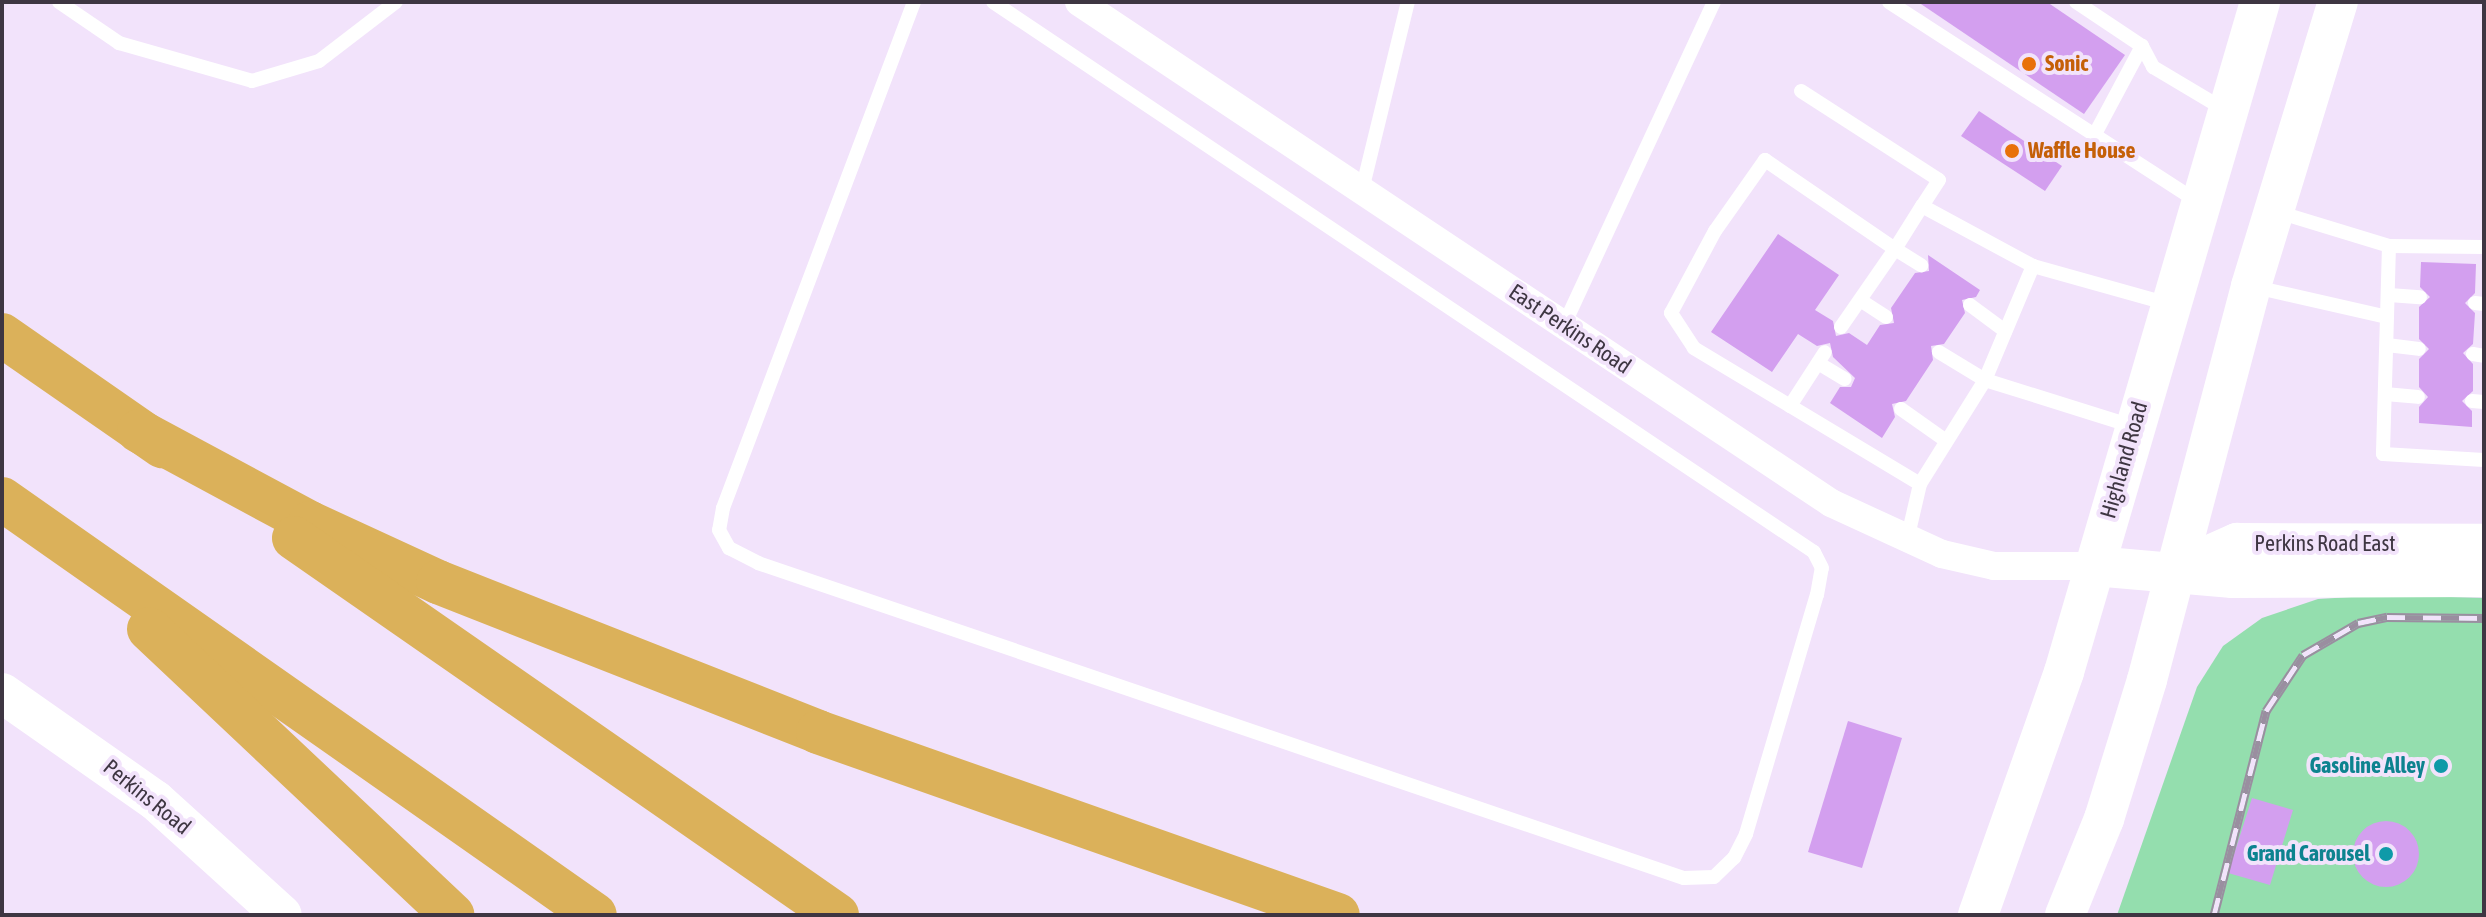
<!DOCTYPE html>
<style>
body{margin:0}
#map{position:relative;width:2486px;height:917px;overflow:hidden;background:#f2e3fb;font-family:"Asap Condensed",sans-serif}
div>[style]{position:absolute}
.green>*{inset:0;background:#94deae}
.building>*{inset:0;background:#d39fef}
.round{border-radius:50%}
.lane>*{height:14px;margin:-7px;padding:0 7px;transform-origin:7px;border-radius:7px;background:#fff}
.street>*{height:28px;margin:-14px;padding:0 14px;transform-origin:14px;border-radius:14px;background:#fff}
.secondary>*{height:40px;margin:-20px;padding:0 20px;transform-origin:20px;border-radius:20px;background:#fff}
.highway>*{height:44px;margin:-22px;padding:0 22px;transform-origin:22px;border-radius:22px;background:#dbb15a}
.rail>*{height:9px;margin-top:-4.5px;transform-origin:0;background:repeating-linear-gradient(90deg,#f2e3fb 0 18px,#9a8ea0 0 36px);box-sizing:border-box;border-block:2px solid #9a8ea0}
.dots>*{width:22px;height:22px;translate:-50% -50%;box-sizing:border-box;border:4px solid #f2e3fb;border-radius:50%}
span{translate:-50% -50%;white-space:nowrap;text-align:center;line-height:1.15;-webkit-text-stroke:8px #f2e3fb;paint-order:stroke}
.food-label{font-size:22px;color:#c56008;font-weight:700}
.left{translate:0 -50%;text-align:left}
.street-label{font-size:22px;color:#3e3642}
.culture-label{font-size:22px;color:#0d838f;font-weight:700}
.right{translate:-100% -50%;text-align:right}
.frame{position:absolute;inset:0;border:4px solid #3e3642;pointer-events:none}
</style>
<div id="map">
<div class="green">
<i style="clip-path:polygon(2385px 595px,2484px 598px,2484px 915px,2117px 915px,2197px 687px,2223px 646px,2262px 618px,2318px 599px)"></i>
</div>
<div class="building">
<i style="clip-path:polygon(1918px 2px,2047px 2px,2125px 55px,2084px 114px)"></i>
<i style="clip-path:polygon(1979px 111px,2062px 166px,2045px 191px,1961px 136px)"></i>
<i style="clip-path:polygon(1778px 234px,1839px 275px,1815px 310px,1833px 321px,1836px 336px,1849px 333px,1867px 345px,1880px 325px,1894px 323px,1891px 308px,1915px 273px,1929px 271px,1928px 255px,1980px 290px,1976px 297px,1962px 300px,1965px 313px,1944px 344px,1931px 346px,1933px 360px,1906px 401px,1892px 404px,1895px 417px,1882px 438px,1830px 403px,1840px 387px,1851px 387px,1855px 378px,1833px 357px,1830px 343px,1817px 346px,1798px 334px,1772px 372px,1711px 332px)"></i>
<i style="clip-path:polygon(2421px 262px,2476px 264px,2475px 293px,2465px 303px,2475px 313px,2473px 344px,2463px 353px,2473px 364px,2473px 391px,2462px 401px,2472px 411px,2472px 427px,2419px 423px,2419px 407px,2428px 397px,2419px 387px,2419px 359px,2429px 349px,2419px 339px,2419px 307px,2430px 297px,2420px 287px)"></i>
<i style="clip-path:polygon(1848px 721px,1902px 738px,1862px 868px,1808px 852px)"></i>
<i style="clip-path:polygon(2252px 798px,2293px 810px,2270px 885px,2228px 873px)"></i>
<i class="round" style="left:2353px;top:821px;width:66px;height:66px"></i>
</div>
<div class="lane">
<i style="left:59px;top:2px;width:73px;rotate:34.3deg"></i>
<i style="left:119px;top:43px;width:138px;rotate:15.9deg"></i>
<i style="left:252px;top:81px;width:70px;rotate:-16.6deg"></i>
<i style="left:319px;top:61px;width:97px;rotate:-37.5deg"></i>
<i style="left:914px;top:2px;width:541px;rotate:110.68deg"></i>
<i style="left:723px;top:508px;width:22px;rotate:100deg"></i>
<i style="left:719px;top:530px;width:21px;rotate:61deg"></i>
<i style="left:729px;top:548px;width:33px;rotate:27deg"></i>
<i style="left:758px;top:563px;width:978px;rotate:18.79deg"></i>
<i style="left:1684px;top:878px;width:30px;rotate:-2deg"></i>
<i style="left:1714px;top:877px;width:28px;rotate:-44deg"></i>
<i style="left:1734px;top:858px;width:27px;rotate:-63deg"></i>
<i style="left:1746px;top:834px;width:249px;rotate:-73.5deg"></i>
<i style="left:1817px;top:595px;width:27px;rotate:-80deg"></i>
<i style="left:1822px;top:568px;width:18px;rotate:-117deg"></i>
<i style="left:1814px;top:552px;width:988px;rotate:-146.18deg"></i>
<i style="left:1889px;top:2px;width:367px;rotate:32.9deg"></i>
<i style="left:2076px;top:2px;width:79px;rotate:33.7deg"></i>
<i style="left:2142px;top:46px;width:24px;rotate:62deg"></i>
<i style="left:2153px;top:67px;width:84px;rotate:30.8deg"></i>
<i style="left:1801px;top:91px;width:164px;rotate:32.8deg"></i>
<i style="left:1939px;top:180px;width:31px;rotate:123deg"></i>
<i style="left:2095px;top:134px;width:100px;rotate:-61.9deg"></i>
<i style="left:1362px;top:190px;width:194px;rotate:-76.3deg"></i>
<i style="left:2278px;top:212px;width:116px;rotate:17deg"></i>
<i style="left:2255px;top:287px;width:135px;rotate:12.8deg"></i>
<i style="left:2387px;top:317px;width:137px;rotate:91.7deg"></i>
<i style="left:2383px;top:454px;width:101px;rotate:3.4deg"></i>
<i style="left:2389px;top:295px;width:31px;rotate:4deg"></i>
<i style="left:1860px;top:300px;width:31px;rotate:33deg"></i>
<i style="left:2475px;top:303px;width:9px;rotate:6deg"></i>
<i style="left:1970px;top:305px;width:44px;rotate:36.6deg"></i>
<i style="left:2387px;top:317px;width:71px;rotate:-88.4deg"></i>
<i style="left:2389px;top:246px;width:95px;rotate:0.6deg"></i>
<i style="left:1564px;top:325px;width:356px;rotate:-65.1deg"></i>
<i style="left:1841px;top:327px;width:95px;rotate:-55.3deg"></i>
<i style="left:1895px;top:249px;width:31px;rotate:32deg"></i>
<i style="left:2387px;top:345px;width:32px;rotate:7deg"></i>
<i style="left:2473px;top:354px;width:11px;rotate:10deg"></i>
<i style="left:1818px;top:363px;width:31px;rotate:31deg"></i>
<i style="left:2385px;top:394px;width:33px;rotate:5deg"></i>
<i style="left:2472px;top:401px;width:12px;rotate:5deg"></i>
<i style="left:1790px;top:406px;width:64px;rotate:-57.1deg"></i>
<i style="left:1901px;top:409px;width:54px;rotate:35.2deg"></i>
<i style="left:2132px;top:426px;width:154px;rotate:-162.6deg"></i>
<i style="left:1985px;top:380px;width:124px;rotate:-67.2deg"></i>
<i style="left:2033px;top:266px;width:141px;rotate:15.6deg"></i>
<i style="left:1920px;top:484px;width:264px;rotate:-149deg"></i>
<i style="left:1694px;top:348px;width:42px;rotate:-123.3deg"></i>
<i style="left:1671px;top:313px;width:93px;rotate:-61.8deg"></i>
<i style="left:1715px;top:231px;width:87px;rotate:-54.8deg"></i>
<i style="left:1765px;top:160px;width:158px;rotate:34.4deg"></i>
<i style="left:1895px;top:249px;width:51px;rotate:-57.9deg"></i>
<i style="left:1922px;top:206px;width:126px;rotate:28.4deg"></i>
<i style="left:1907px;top:540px;width:57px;rotate:-76.9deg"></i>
<i style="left:1920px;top:484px;width:123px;rotate:-58deg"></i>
<i style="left:1985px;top:380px;width:54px;rotate:-148.7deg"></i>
</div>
<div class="street">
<i style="left:1079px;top:2px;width:904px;rotate:33.67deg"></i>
<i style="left:1831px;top:503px;width:122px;rotate:24.7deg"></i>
<i style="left:1942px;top:554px;width:53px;rotate:13deg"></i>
<i style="left:1994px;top:566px;width:100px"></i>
</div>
<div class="secondary">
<i style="left:2094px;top:566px;width:139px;rotate:5deg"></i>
<i style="left:2232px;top:578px;width:252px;rotate:-0.2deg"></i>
<i style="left:2176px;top:570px;width:67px;rotate:-23.9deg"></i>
<i style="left:2237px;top:543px;width:247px;rotate:0.2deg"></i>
<i style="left:2px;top:693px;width:187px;rotate:35deg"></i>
<i style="left:155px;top:800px;width:171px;rotate:42.2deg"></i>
<i style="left:1978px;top:915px;width:258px;rotate:-70.5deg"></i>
<i style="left:2064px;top:672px;width:698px;rotate:-73.69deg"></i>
<i style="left:2065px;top:915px;width:104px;rotate:-67.9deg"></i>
<i style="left:2104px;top:819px;width:145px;rotate:-72.8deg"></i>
<i style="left:2147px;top:680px;width:407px;rotate:-75.2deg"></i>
<i style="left:2251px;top:286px;width:297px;rotate:-73deg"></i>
</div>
<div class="highway">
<i style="left:2px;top:335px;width:195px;rotate:34.8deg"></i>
<i style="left:139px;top:431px;width:194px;rotate:28.3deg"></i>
<i style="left:310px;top:523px;width:141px;rotate:24.7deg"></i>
<i style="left:438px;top:582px;width:409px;rotate:21.5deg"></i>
<i style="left:818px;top:732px;width:551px;rotate:19.39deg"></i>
<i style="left:2px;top:499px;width:724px;rotate:35.05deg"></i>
<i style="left:294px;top:538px;width:661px;rotate:34.77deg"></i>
<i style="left:149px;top:629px;width:417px;rotate:43.3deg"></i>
</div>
<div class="rail">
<i style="left:2214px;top:915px;width:211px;rotate:-75.7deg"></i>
<i style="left:2266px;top:711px;width:67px;rotate:-56.5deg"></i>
<i style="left:2303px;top:655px;width:64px;rotate:-30.2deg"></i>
<i style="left:2358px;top:623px;width:30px;rotate:-12deg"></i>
<i style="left:2387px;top:617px;width:97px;rotate:0.6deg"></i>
</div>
<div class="dots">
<i style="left:2029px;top:64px;background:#e8710a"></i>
<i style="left:2012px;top:151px;background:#e8710a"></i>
<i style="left:2441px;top:766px;background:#0f9aa8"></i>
<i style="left:2386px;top:854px;background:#0f9aa8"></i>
</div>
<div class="food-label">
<span class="left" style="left:2045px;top:64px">Sonic</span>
<span class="left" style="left:2028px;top:151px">Waffle House</span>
</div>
<div class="street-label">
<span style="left:1570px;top:329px;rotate:34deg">East Perkins Road</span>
<span style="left:2124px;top:460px;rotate:-74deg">Highland Road</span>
<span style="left:2325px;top:544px">Perkins Road East</span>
<span style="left:147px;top:797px;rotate:39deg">Perkins Road</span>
</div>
<div class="culture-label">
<span class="right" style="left:2425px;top:766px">Gasoline Alley</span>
<span class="right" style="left:2370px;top:854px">Grand Carousel</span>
</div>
<div class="frame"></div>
</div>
